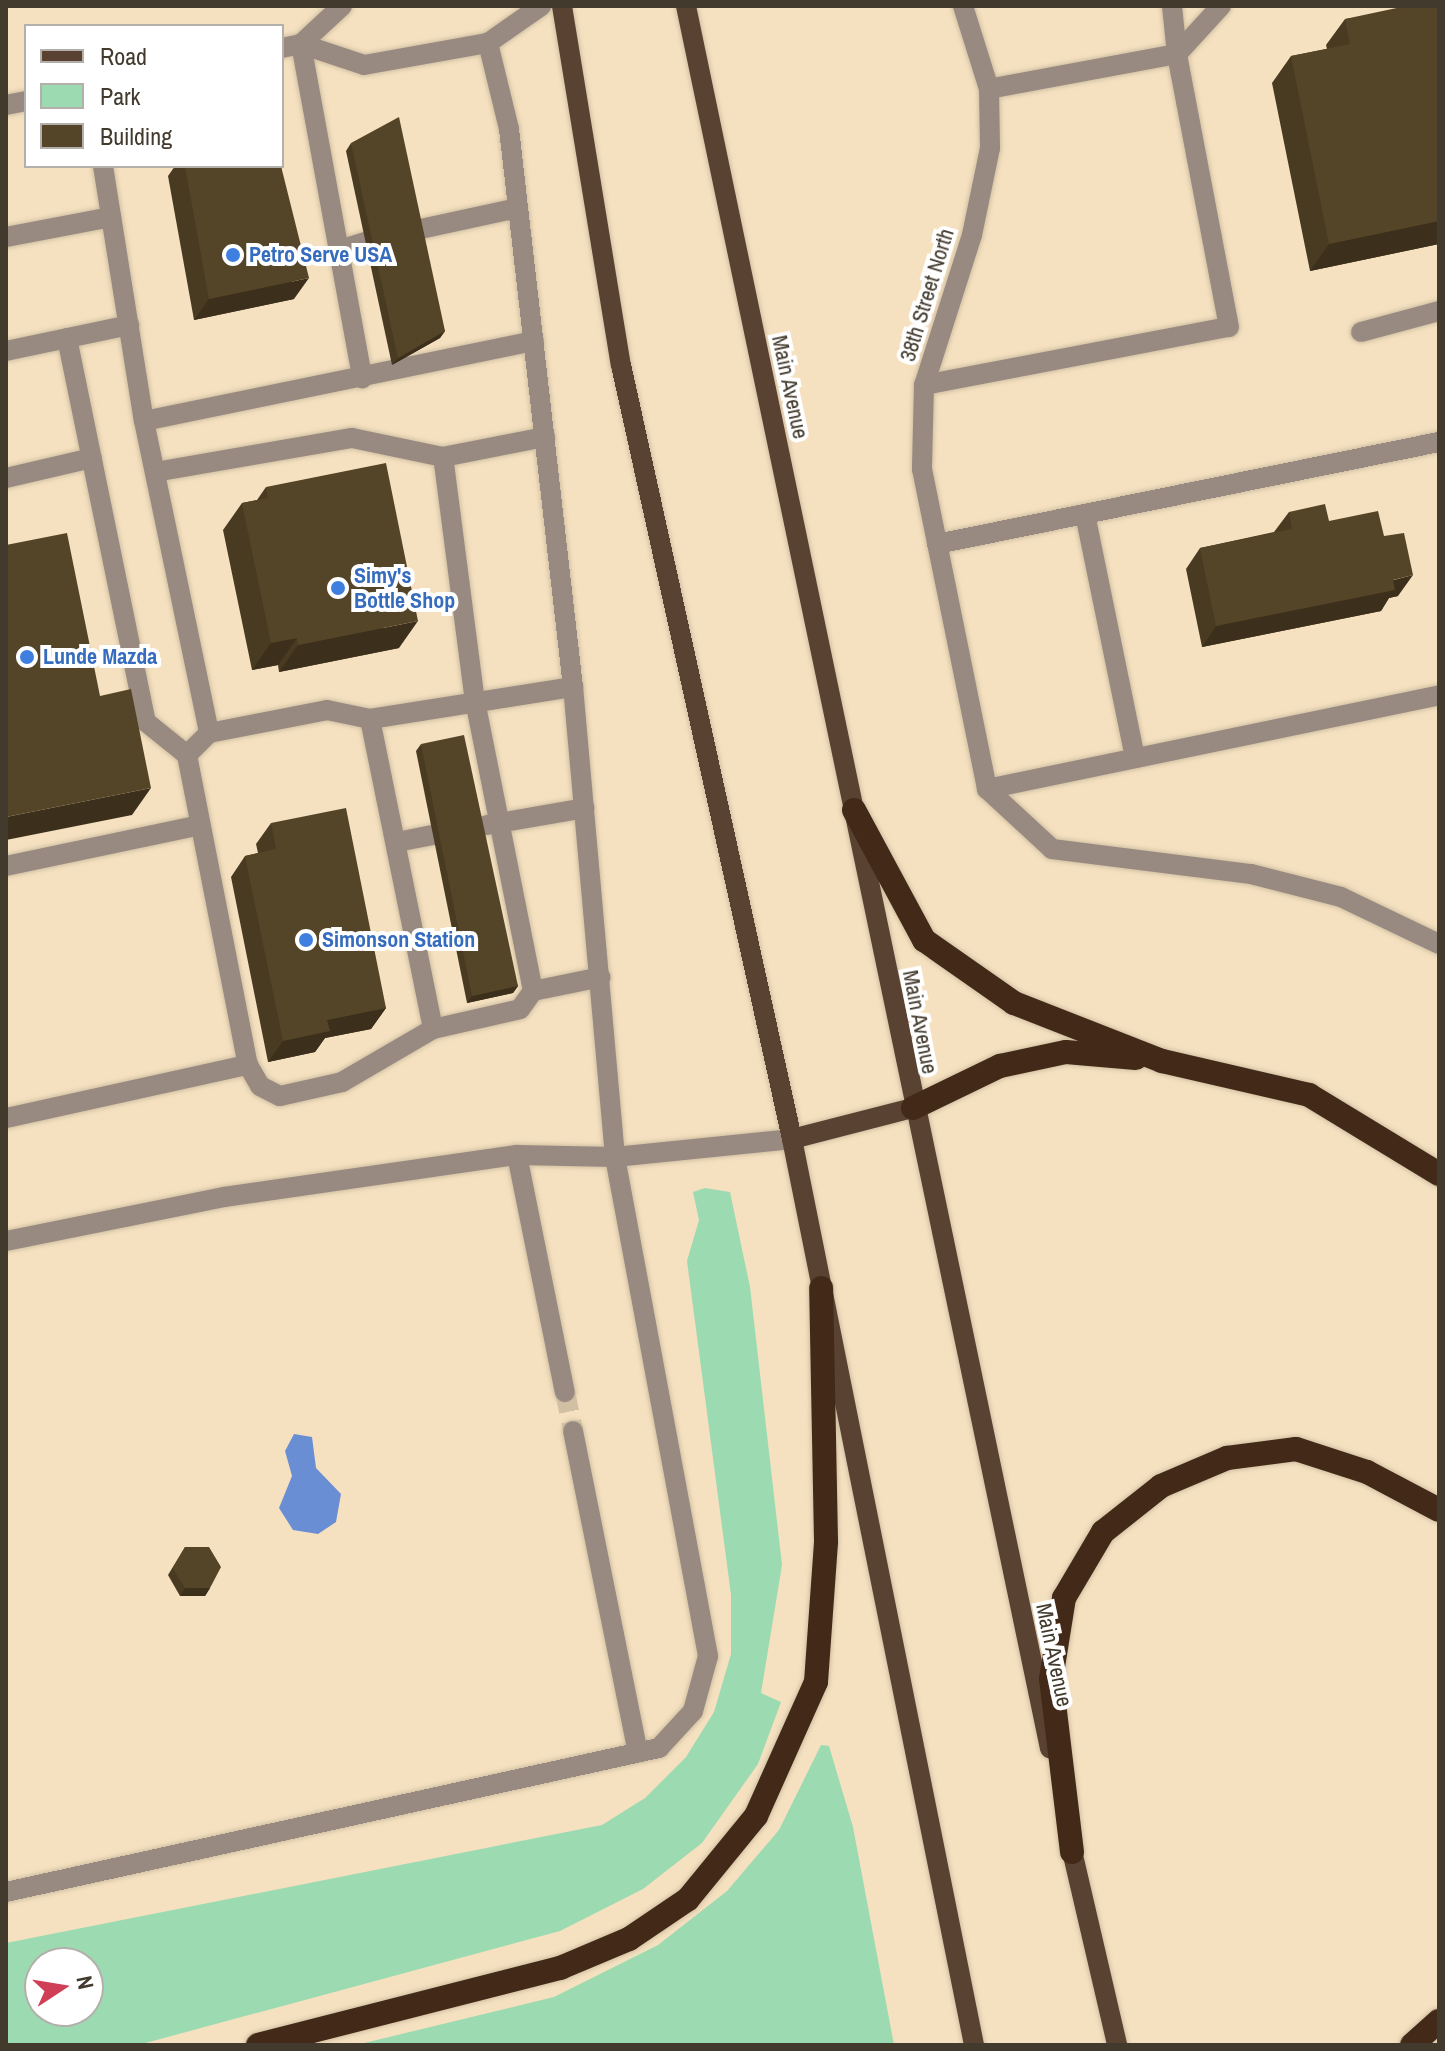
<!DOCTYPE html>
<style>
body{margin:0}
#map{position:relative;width:1445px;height:2051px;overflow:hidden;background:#f5e1c0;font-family:"Archivo Narrow",sans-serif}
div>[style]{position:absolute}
.green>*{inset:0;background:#9cdab1}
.water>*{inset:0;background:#698ed4}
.minor-tunnel>*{height:20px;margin-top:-10px;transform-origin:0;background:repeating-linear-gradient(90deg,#d1c0a3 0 20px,transparent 0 30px)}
.roads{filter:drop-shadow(0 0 2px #d1c0a3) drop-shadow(0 0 2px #d1c0a3)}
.minor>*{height:20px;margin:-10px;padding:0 10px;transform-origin:10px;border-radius:10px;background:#988a81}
.major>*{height:20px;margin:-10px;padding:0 10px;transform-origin:10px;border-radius:10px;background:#594232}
.highway>*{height:24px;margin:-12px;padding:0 12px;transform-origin:12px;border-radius:12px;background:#432917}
.wall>*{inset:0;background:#493b22}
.shaded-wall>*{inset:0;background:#3c301c}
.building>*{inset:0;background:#554528}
.dots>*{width:22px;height:22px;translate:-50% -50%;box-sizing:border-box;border:4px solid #fff;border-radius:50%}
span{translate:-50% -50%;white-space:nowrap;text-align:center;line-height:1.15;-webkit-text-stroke:8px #fff;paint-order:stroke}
.shop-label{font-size:22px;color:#366cbe;font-weight:700}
.left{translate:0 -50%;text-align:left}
.street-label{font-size:22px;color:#423a2d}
.frame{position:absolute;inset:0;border:8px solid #423a2d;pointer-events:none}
.legend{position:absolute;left:24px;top:24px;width:260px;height:144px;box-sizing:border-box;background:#fff;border:2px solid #b3b0ab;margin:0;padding:10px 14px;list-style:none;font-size:24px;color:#423a2d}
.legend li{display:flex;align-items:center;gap:16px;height:40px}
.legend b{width:40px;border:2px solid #b3b0ab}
.north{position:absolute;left:24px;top:1947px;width:80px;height:80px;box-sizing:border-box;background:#fff;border:2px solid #b3b0ab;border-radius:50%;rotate:78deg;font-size:22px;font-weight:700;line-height:32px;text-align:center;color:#423a2d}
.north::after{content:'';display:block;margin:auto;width:28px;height:36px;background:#cf3f55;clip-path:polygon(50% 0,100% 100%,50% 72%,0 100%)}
</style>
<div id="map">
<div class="green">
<i style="clip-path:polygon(evenodd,705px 1188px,730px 1192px,750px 1287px,782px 1565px,761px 1693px,781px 1702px,758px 1764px,702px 1843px,643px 1889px,560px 1931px,138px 2045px,6px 2045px,6px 1943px,602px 1825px,645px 1798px,686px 1757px,714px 1712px,731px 1654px,731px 1595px,687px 1261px,699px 1220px,693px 1192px,705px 1188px,40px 1963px,88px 1963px,88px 2011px,40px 2011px,40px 1963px)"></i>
<i style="clip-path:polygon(821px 1745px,829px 1746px,853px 1827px,894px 2045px,356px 2045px,554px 1997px,658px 1945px,727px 1891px,779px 1830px)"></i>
</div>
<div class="water">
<i style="clip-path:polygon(294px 1434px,312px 1437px,316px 1468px,341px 1494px,336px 1522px,318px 1534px,293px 1530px,279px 1508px,292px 1476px,285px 1451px)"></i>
</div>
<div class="minor-tunnel">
<i style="left:565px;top:1392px;width:40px;rotate:78deg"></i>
</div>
<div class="roads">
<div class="minor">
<i style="left:963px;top:6px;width:87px;rotate:72.6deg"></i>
<i style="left:989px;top:89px;width:59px;rotate:89deg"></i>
<i style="left:990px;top:148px;width:89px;rotate:101.7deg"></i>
<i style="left:972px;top:235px;width:157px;rotate:107.7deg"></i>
<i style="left:924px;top:385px;width:84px;rotate:91.4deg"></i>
<i style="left:922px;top:469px;width:327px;rotate:78.5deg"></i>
<i style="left:1172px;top:6px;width:48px;rotate:84.1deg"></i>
<i style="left:301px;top:44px;width:340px;rotate:79.6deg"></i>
<i style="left:301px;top:44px;width:56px;rotate:-42.8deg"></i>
<i style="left:282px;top:48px;width:19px;rotate:-12deg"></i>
<i style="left:301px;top:44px;width:66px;rotate:18.4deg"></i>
<i style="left:364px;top:65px;width:126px;rotate:-10.1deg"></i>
<i style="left:488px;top:43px;width:65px;rotate:-34.9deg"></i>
<i style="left:1177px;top:54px;width:65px;rotate:-47.5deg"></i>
<i style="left:6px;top:105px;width:20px;rotate:-11deg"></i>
<i style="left:103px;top:166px;width:258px;rotate:80.9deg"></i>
<i style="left:144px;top:421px;width:319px;rotate:78.2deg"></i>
<i style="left:209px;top:733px;width:120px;rotate:-11deg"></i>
<i style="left:327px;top:710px;width:44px;rotate:11.8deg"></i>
<i style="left:370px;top:719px;width:206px;rotate:-9deg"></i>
<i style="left:416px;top:230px;width:104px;rotate:-12.2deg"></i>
<i style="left:6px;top:237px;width:107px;rotate:-10.8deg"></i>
<i style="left:339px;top:250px;width:28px;rotate:-17deg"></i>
<i style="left:1361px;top:332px;width:81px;rotate:-15.1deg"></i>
<i style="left:67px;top:338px;width:392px;rotate:78.4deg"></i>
<i style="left:146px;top:722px;width:53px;rotate:38.8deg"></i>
<i style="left:6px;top:351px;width:126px;rotate:-11.9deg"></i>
<i style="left:924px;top:385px;width:310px;rotate:-10.8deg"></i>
<i style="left:1229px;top:327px;width:278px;rotate:-100.8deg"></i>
<i style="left:1177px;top:54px;width:191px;rotate:169.5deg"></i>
<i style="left:144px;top:421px;width:398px;rotate:-11.6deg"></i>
<i style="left:155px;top:472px;width:200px;rotate:-9.8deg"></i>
<i style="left:352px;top:438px;width:93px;rotate:11.8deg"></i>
<i style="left:6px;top:478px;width:88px;rotate:-13.1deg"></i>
<i style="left:1085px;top:514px;width:249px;rotate:78.4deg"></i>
<i style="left:937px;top:544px;width:512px;rotate:-11.49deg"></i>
<i style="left:370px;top:719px;width:316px;rotate:78.5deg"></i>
<i style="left:209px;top:733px;width:31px;rotate:135deg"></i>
<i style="left:187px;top:755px;width:316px;rotate:78.9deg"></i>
<i style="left:248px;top:1065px;width:24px;rotate:60deg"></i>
<i style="left:260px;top:1086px;width:22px;rotate:27deg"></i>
<i style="left:280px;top:1096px;width:64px;rotate:-12.7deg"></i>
<i style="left:342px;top:1082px;width:105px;rotate:-30.2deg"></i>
<i style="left:433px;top:1029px;width:89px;rotate:-12.9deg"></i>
<i style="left:520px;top:1009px;width:22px;rotate:-54deg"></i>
<i style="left:533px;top:991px;width:69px;rotate:-11.6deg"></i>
<i style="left:987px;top:789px;width:88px;rotate:42.7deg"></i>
<i style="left:1052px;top:849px;width:201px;rotate:7.2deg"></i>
<i style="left:1251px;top:874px;width:93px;rotate:14.3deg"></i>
<i style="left:1341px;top:897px;width:109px;rotate:25.6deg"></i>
<i style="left:987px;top:789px;width:462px;rotate:-11.7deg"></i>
<i style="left:487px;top:825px;width:99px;rotate:-9.8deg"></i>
<i style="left:397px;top:842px;width:37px;rotate:-11deg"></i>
<i style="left:6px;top:866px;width:198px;rotate:-11.9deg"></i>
<i style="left:533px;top:991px;width:295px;rotate:-101.3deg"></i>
<i style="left:475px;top:702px;width:247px;rotate:-97.4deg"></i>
<i style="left:443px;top:457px;width:104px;rotate:-11.1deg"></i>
<i style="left:6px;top:1118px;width:248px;rotate:-12.4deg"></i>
<i style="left:517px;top:1155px;width:242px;rotate:78.6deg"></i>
<i style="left:6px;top:1241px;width:222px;rotate:-11.4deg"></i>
<i style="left:224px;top:1197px;width:296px;rotate:-8.2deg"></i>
<i style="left:517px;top:1155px;width:98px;rotate:1.2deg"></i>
<i style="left:615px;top:1157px;width:472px;rotate:-95.1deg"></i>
<i style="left:573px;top:687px;width:562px;rotate:-96.54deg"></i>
<i style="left:509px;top:129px;width:89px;rotate:-103.7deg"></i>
<i style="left:573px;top:1431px;width:328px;rotate:78.6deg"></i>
<i style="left:6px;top:1892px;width:669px;rotate:-12.44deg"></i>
<i style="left:659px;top:1748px;width:50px;rotate:-47.4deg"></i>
<i style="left:693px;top:1711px;width:57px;rotate:-74.7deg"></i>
<i style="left:708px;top:1656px;width:508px;rotate:-100.56deg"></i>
<i style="left:615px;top:1157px;width:178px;rotate:-5.8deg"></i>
</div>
<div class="major">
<i style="left:562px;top:6px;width:364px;rotate:80.7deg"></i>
<i style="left:621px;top:365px;width:793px;rotate:77.54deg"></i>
<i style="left:792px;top:1139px;width:924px;rotate:78.64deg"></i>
<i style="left:686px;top:6px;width:1780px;rotate:78.2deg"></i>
<i style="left:792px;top:1139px;width:125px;rotate:-14.4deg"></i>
<i style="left:1069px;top:1838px;width:212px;rotate:76.9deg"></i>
</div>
<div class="highway">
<i style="left:854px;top:810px;width:148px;rotate:61.7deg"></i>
<i style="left:924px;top:940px;width:110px;rotate:35deg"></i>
<i style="left:1014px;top:1003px;width:159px;rotate:21.4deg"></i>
<i style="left:1162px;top:1061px;width:151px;rotate:13deg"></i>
<i style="left:1309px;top:1095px;width:152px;rotate:31.3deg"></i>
<i style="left:913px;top:1108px;width:97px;rotate:-25.8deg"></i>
<i style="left:1000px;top:1066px;width:67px;rotate:-12deg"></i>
<i style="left:1066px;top:1052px;width:70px;rotate:4.9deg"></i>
<i style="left:1072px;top:1852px;width:174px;rotate:-96.9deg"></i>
<i style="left:1051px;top:1679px;width:82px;rotate:-80.9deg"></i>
<i style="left:1064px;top:1598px;width:77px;rotate:-59.4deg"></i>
<i style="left:1103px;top:1532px;width:74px;rotate:-38.4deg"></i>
<i style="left:1161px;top:1486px;width:72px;rotate:-23deg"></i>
<i style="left:1227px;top:1458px;width:70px;rotate:-7.4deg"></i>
<i style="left:1296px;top:1449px;width:75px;rotate:17.9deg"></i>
<i style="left:1367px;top:1472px;width:81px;rotate:27.8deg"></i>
<i style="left:258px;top:2045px;width:312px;rotate:-14.3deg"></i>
<i style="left:560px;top:1968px;width:75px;rotate:-22.8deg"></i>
<i style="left:629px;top:1939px;width:71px;rotate:-34.1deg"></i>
<i style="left:688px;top:1899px;width:107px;rotate:-50.7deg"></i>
<i style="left:756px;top:1816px;width:147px;rotate:-65.9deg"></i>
<i style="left:816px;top:1682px;width:141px;rotate:-85.9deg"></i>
<i style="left:826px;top:1541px;width:253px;rotate:-91.1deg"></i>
<i style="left:1412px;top:2045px;width:36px;rotate:-42deg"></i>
</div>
</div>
<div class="wall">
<i style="clip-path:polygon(1439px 6px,1439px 244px,1310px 271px,1272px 83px,1291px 56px,1327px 49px,1326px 45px,1345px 19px)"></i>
<i style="clip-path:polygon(351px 143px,445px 331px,440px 338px,392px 365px,346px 151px)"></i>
<i style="clip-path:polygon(175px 166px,281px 166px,294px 299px,194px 320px,168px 176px)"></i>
<i style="clip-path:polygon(266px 487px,399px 648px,279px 672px,278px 665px,252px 670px,223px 530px,242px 503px,257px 500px)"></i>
<i style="clip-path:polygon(1289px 512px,1329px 521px,1398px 596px,1389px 598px,1381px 611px,1202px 647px,1186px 569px,1200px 548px,1274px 532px)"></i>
<i style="clip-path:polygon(421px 744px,518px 986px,513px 993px,467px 1003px,416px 751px)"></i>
<i style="clip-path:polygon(271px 823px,386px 1008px,371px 1029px,325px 1038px,315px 1052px,268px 1062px,231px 877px,245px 856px,258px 853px,256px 844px)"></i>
<i style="clip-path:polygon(185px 1547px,210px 1588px,205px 1596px,180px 1596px,168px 1575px)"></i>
</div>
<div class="shaded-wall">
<i style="clip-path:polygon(1439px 221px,1439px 244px,1310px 271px,1329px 244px)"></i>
<i style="clip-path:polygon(309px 278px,294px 299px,194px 320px,209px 299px)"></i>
<i style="clip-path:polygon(445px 331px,440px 338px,392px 365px,398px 358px)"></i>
<i style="clip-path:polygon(1413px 575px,1398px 596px,1389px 598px,1381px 611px,1202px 647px,1216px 626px)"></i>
<i style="clip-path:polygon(418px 621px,399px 648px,279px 672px,298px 645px)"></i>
<i style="clip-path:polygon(297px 638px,278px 665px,252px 670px,271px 643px)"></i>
<i style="clip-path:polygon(151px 788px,132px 815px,6px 840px,6px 817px)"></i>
<i style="clip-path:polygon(518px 986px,513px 993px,467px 1003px,472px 996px)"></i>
<i style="clip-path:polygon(386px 1008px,371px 1029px,325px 1038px,315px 1052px,268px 1062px,283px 1041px,327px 1020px)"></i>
<i style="clip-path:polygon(185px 1588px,210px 1588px,205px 1596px,180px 1596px)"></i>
</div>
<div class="building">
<i style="clip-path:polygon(1406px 6px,1439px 6px,1439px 221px,1329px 244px,1291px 56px,1350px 44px,1345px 19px)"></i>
<i style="clip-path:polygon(399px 117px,445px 331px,398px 358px,351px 143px)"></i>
<i style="clip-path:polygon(185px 166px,281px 166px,309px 278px,209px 299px)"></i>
<i style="clip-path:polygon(386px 463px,418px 621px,298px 645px,297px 638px,271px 643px,242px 503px,268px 498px,266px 487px)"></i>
<i style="clip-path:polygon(1325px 504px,1329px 521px,1378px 511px,1384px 536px,1404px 533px,1413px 575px,1393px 580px,1395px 590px,1216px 626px,1200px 548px,1292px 529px,1289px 512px)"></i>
<i style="clip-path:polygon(67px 533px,100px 696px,131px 689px,151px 788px,6px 817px,6px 545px)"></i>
<i style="clip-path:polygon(464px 735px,518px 986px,472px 996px,421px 744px)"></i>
<i style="clip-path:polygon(346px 808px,386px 1008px,327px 1020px,330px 1031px,283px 1041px,245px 856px,276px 849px,271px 823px)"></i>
<i style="clip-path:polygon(185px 1547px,209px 1547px,221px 1567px,210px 1588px,185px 1588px,173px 1568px)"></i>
</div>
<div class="dots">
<i style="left:233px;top:255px;background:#3f7fe0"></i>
<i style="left:338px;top:588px;background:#3f7fe0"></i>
<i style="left:27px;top:657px;background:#3f7fe0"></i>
<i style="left:306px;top:940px;background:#3f7fe0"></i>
</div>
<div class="shop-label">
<span class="left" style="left:249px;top:255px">Petro Serve USA</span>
<span class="left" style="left:354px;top:588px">Simy's<br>Bottle Shop</span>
<span class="left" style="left:43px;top:657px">Lunde Mazda</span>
<span class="left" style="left:322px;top:940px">Simonson Station</span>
</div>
<div class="street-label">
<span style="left:927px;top:295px;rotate:-73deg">38th Street North</span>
<span style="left:790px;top:387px;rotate:78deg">Main Avenue</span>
<span style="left:920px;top:1022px;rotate:79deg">Main Avenue</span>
<span style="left:1054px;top:1655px;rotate:78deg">Main Avenue</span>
</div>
<div class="frame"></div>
<ul class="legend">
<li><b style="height:10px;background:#594232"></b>Road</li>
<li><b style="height:22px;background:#9cdab1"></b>Park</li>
<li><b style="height:22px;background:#554528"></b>Building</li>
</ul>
<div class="north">N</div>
</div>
